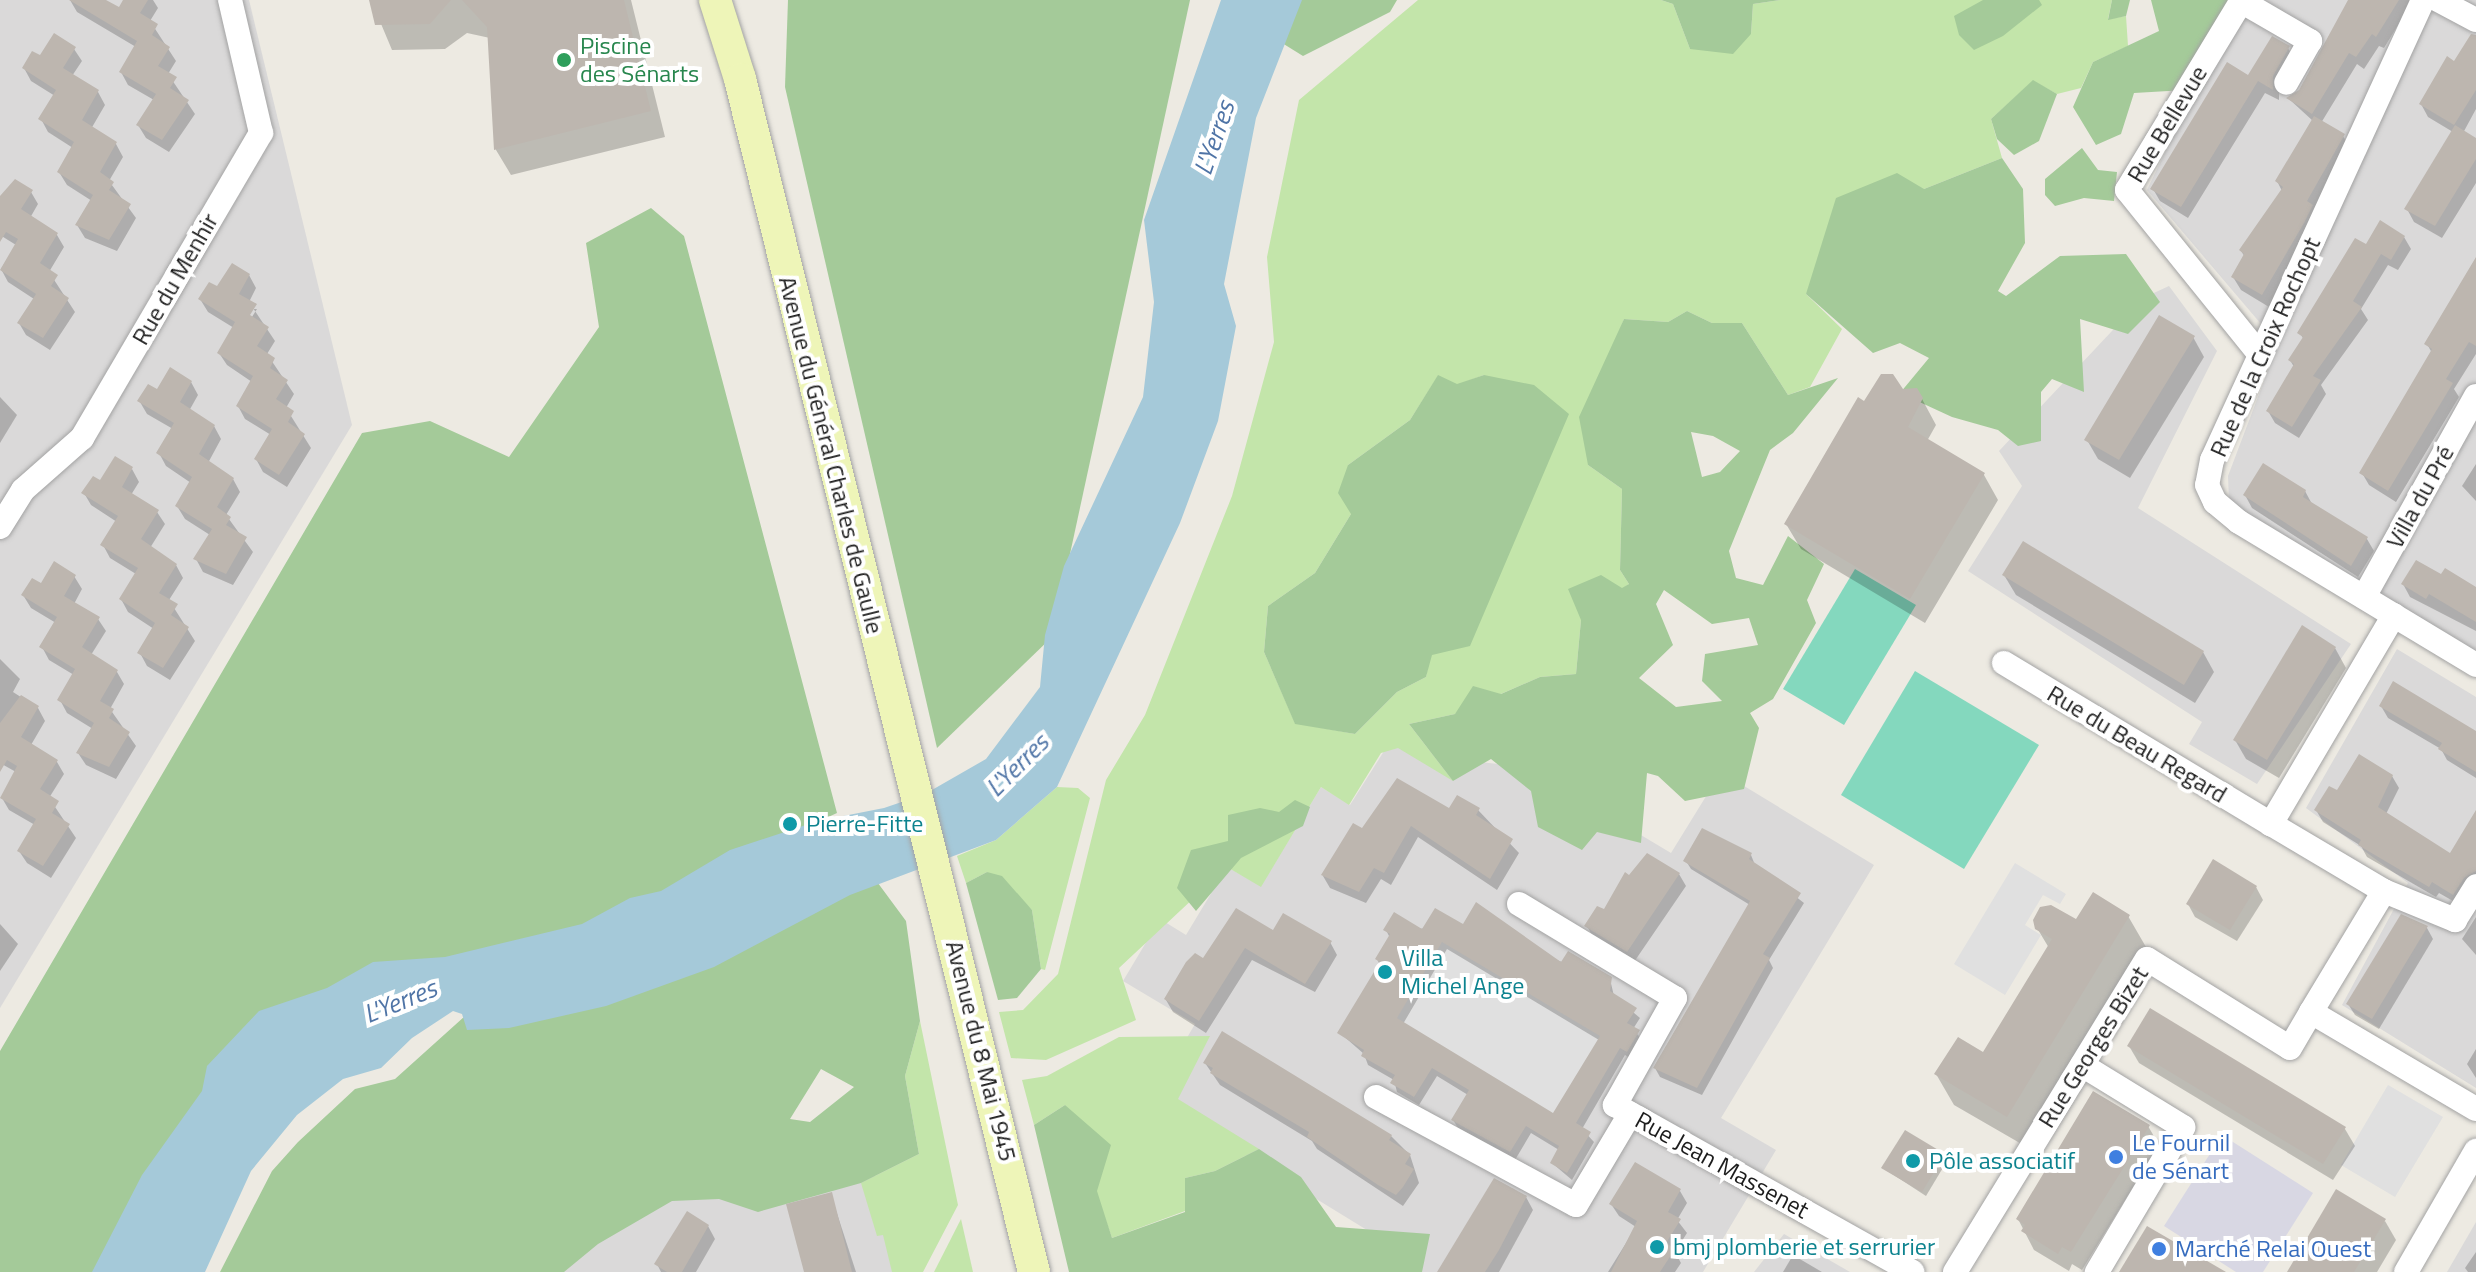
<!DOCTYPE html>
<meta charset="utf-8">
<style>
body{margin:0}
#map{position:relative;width:2476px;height:1272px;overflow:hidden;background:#edeae2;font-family:"Titillium Web",sans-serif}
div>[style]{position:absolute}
.residential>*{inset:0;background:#dad9d9}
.grass>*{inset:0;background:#c3e5aa}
.forest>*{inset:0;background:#a4ca99}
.pitch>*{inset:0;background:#84d8be}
.parking>*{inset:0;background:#e0e0e0}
.plaza>*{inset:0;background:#d8d7e3}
.water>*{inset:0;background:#a5c9d9}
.shadow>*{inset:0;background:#0003}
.building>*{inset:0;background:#bdb6af}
.roads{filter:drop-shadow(0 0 2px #a3a3a3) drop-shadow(0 0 2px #a3a3a3)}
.street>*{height:24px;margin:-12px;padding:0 12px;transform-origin:12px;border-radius:12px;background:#fff}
.secondary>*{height:32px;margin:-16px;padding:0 16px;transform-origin:16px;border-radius:16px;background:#eef5b8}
.dots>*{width:22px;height:22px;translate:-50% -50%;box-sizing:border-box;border:4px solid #fff;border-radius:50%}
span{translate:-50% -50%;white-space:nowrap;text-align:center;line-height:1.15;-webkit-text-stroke:8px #fff;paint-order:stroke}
.leisure-label{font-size:24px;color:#27864d}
.left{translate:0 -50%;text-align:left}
.street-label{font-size:24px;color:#1c1c1c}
.culture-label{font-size:24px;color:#0d838f}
.shop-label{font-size:24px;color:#366cbe}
.water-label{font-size:26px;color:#4f74a6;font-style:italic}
</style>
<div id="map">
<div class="residential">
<i style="clip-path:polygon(0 0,249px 0,352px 425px,0 1008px)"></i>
<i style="clip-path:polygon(2238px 0,2476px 0,2476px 659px,2229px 502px,2228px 476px,2278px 344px,2147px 190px)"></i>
<i style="clip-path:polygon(2169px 286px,2217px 351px,2138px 508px,2351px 644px,2257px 784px,2189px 744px,2202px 722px,1968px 571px,2022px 486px,1999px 451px,2143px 298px)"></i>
<i style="clip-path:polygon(2397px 649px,2476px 697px,2476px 1088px,2342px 1005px,2408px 883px,2306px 808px)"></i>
<i style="clip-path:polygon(1398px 729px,1441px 758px,1527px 767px,1671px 853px,1721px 772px,1874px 865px,1721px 1118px,1776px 1150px,1703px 1272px,1379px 1272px,1393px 1246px,1152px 1098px,1195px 1024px,1123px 981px,1160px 919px,1186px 935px,1227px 867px,1261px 886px,1321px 787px,1350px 805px)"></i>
<i style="clip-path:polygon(873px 1169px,900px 1272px,505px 1272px,655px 1182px)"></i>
<i style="clip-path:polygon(2476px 1222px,2476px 1272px,2447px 1272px)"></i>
<i style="clip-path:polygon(1784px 1234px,1850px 1272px,1754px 1272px)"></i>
</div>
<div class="grass">
<i style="clip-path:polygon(evenodd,1418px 0,1661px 0,1673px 4px,1690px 49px,1751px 34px,1753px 4px,1780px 0,2112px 0,2108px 19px,2126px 16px,2128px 46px,2093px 62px,2081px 88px,2057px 94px,2033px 81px,1991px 119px,2002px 158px,1924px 189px,1806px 294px,1842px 329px,1810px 387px,1788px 395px,1742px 323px,1712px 323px,1687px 311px,1668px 322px,1624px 319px,1609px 360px,1588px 465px,1622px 489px,1620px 570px,1629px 584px,1581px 620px,1576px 674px,1540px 677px,1455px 714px,1409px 724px,1453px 781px,1398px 748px,1381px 753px,1349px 805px,1321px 787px,1261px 887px,1227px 867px,1119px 968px,1136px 1020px,1046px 1060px,1011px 1058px,999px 1012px,1023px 1010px,1058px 974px,1106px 780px,1145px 715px,1232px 496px,1274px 342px,1267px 257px,1299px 100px,1418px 0,1484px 375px,1426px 677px,1397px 692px,1355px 734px,1295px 723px,1264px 652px,1268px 606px,1315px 573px,1351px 514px,1348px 465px,1410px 420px,1438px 376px,1457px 385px,1484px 375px)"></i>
<i style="clip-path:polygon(1057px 787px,1078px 788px,1090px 798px,1045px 970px,1041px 969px,1032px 910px,987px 872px,966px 883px,957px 856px,996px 840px)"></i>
<i style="clip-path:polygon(920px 1021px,958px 1205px,923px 1272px,892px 1272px,883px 1235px,877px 1236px,861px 1183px,919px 1154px,905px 1076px)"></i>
<i style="clip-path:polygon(1210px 1036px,1178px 1099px,1259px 1149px,1215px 1171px,1185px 1178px,1185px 1211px,1112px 1238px,1065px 1105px,1034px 1125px,1022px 1080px,1047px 1076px,1119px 1037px)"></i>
<i style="clip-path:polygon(961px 1219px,973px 1272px,934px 1272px)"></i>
</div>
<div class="forest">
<i style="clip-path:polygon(788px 0,1190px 0,1052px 637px,937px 748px,785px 87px)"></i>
<i style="clip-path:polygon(1291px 0,1397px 0,1390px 12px,1303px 56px,1269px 35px)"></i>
<i style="clip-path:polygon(1661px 0,1780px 0,1753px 4px,1751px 34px,1733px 54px,1690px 49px,1673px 4px)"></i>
<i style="clip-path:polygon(1983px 0,2039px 0,2042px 5px,2003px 36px,1974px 50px,1959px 35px,1954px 16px)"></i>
<i style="clip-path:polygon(2112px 0,2130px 0,2126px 16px,2108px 20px)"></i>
<i style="clip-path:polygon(2151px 0,2235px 0,2203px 89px,2134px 93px,2121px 134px,2096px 145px,2073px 107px,2093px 62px,2159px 31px)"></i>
<i style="clip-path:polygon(2033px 80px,2057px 94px,2039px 141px,2014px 155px,1997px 139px,1991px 119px)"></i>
<i style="clip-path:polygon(2082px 148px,2098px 170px,2117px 172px,2114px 201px,2084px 198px,2055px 206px,2045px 195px,2045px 179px)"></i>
<i style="clip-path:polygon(2002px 158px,2023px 189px,2025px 243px,1998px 291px,2006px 296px,2060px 256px,2126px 254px,2160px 302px,2128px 334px,2080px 319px,2084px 392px,2052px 379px,2041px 392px,2041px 441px,2018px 446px,1998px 430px,1952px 417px,1900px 393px,1929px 358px,1900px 343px,1873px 353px,1806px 294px,1836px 198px,1897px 173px,1924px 189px)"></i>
<i style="clip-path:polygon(651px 208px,684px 236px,837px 813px,542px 948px,359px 990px,107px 1272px,0 1272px,0 1051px,362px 433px,430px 421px,509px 457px,599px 327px,586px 243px)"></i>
<i style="clip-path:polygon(evenodd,1687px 311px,1712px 323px,1742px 323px,1788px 395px,1838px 378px,1793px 433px,1770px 450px,1729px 551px,1736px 578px,1763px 585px,1788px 536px,1824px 564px,1807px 600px,1816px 623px,1773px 699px,1750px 713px,1759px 728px,1744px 789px,1685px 801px,1658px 776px,1647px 773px,1641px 843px,1597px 832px,1582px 850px,1538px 827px,1531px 791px,1491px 759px,1453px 781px,1409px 724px,1455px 714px,1473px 686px,1501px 694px,1540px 677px,1576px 674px,1581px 620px,1568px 589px,1601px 575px,1622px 588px,1629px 584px,1620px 570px,1622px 489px,1588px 465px,1579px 417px,1624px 319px,1668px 322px,1687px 311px,1691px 432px,1713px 436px,1740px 451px,1720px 472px,1702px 477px,1691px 432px,1687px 311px,1664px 590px,1712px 624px,1749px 618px,1758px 645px,1705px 654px,1702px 681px,1722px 701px,1676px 707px,1639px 678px,1673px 645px,1656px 604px,1664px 590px)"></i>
<i style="clip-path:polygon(1438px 375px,1457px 384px,1484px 375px,1534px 385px,1569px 414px,1470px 646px,1432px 655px,1426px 677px,1397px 692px,1355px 734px,1295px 724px,1264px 652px,1268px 606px,1315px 573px,1351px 514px,1338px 493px,1348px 465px,1410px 420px)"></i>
<i style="clip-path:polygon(1295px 800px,1310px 807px,1303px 826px,1241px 858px,1196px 911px,1177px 888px,1191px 850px,1228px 841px,1228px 815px,1260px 808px,1279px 812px)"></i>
<i style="clip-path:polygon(987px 872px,1002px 876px,1032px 910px,1041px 969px,1017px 998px,998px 1000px,966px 883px)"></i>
<i style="clip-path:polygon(evenodd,872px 875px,906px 921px,920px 1021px,905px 1076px,919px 1154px,861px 1183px,758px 1212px,719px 1199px,672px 1201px,598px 1244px,564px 1272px,220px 1272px,272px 1171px,298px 1142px,355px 1089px,395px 1079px,475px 1007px,872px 875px,821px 1069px,854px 1087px,810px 1122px,790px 1119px,821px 1069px)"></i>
<i style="clip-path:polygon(1065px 1105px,1111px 1145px,1097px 1191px,1112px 1238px,1185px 1212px,1185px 1178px,1215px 1171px,1259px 1149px,1301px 1177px,1336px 1227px,1430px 1234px,1422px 1272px,1069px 1272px,1034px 1125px)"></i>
</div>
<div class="pitch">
<i style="clip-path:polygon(1855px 569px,1916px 605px,1844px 725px,1783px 689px)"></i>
<i style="clip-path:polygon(1915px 671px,2039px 745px,1964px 869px,1841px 795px)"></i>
</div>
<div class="parking">
<i style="clip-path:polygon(2015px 863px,2066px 894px,2060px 904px,2043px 895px,2025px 925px,2041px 935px,2005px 995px,1954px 964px)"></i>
<i style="clip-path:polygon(1439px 919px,1610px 1022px,1547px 1126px,1376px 1024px)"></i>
<i style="clip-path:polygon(2388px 1085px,2443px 1117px,2395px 1197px,2341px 1165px)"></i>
</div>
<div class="plaza">
<i style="clip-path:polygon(2222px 1135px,2313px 1193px,2263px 1272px,2236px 1272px,2164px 1226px)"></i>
</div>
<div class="water">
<i style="clip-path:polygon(1221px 0,1302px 0,1256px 118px,1224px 284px,1236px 326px,1218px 421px,1180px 523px,1057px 787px,996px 840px,850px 895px,714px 967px,606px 1006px,509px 1028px,467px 1030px,462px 1014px,453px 1011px,412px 1038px,381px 1068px,343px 1079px,297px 1115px,251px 1171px,205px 1272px,92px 1272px,142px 1175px,202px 1091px,207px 1066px,259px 1011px,327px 988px,373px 962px,445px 957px,582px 924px,630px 898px,661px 891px,730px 850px,818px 821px,884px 808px,925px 794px,986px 759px,1040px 687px,1045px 635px,1064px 566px,1143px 397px,1154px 302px,1144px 220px)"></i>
</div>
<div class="shadow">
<i style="clip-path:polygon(70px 0,101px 0,120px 10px,125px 0,153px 0,158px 8px,150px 21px,176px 61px,168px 74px,195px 114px,169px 152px,146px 138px,138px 125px,154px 100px,128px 85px,121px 72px,136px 47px,77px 12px)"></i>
<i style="clip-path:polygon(371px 0,631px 0,665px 137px,511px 175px,496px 150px,490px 38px,467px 33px,445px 49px,392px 50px)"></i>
<i style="clip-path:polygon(2353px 0,2413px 0,2384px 48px,2379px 46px,2364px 69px,2357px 64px,2321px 123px,2343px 136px,2351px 149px,2310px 237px,2269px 307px,2241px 290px,2233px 277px,2245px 257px,2241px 251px,2282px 191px,2277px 181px,2313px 121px,2289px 99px,2301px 92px)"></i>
<i style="clip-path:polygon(2476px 43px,2476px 109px,2463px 133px,2476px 140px,2476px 183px,2442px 238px,2414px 222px,2407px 209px,2453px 132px,2428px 117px,2421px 104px)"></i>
<i style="clip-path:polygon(2288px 48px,2295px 61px,2279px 90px,2279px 100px,2265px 93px,2188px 218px,2160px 201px,2153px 189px,2248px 77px)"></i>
<i style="clip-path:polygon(74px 49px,82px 61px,72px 76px,98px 92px,105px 105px,91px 129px,116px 144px,123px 157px,109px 181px,136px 218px,117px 251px,85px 238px,77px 225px,92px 201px,67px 185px,59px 172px,73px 148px,48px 132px,41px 119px,55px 96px,31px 81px,24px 68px)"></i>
<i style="clip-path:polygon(31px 192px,38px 204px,30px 218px,57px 235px,64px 247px,49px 272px,75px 312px,50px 350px,26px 335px,19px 323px,34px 299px,8px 282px,1px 269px,16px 245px,0 235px,0 207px)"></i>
<i style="clip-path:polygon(2404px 237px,2411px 249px,2398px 270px,2388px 265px,2361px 309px,2368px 320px,2321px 385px,2326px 394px,2299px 438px,2275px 423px,2268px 411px,2294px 367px,2290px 360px,2304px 340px,2300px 333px,2366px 247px)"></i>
<i style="clip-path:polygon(evenodd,249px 275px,256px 288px,249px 302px,275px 341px,267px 354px,294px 394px,286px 408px,311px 448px,287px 487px,263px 472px,256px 459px,271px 435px,245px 419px,238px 406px,252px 382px,227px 365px,219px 353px,234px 328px,208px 312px,200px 299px,249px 275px,252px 309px,257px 309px,247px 325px,244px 323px,252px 309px)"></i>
<i style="clip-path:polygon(2476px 284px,2476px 354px,2454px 389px,2459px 397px,2396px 502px,2369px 485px,2362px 473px,2432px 353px,2427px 344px)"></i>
<i style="clip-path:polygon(2193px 337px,2204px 357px,2130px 478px,2098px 459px,2087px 440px)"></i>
<i style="clip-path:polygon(191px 382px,198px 395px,189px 411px,214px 426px,221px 439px,208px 463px,233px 479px,240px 492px,226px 515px,253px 552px,233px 585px,203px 572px,196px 559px,210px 535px,185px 519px,177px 506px,191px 483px,166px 466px,159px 453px,173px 429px,147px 414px,140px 402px)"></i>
<i style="clip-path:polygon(1902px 391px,1922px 399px,1936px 425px,1927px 441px,1984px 475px,1998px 500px,1925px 623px,1801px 549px,1786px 524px,1865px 404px)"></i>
<i style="clip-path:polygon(0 397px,17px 415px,0 443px)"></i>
<i style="clip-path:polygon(2476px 464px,2476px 501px,2462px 486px)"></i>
<i style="clip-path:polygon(132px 469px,139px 482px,131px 495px,157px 512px,165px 524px,150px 548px,176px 565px,183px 578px,169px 600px,195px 641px,170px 680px,147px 666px,140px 653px,154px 629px,128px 612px,121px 599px,136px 574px,110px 558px,103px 545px,117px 522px,91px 505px,84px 493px)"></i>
<i style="clip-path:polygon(2305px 491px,2312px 504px,2367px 539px,2374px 551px,2358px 577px,2252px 508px,2245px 495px)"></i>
<i style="clip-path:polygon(2004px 575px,2203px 652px,2214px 672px,2195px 703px,2016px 595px)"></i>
<i style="clip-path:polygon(74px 576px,82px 589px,74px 604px,98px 619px,106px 631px,91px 655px,117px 672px,124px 684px,110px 709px,136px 746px,116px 779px,86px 765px,78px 753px,93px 729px,67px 713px,60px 700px,74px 675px,49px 660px,42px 647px,56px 623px,31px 608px,23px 595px)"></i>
<i style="clip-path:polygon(2441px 577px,2476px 589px,2476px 631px,2410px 597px,2403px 584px)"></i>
<i style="clip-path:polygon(2335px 648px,2346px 668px,2279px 778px,2246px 759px,2235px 740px)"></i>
<i style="clip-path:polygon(0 659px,20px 679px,13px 692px,38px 708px,45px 721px,31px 745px,57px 762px,64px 774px,49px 798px,76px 838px,51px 878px,27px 863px,19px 851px,35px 825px,9px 810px,2px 798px,16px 772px,0 763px)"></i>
<i style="clip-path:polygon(2381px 706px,2476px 733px,2476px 778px,2447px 760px,2441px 749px,2388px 718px)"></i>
<i style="clip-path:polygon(2392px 776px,2399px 788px,2386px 814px,2450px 856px,2476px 822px,2476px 885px,2460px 905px,2439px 893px,2436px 897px,2367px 857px,2361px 846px,2323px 822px,2316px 810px,2338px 793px)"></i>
<i style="clip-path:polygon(1478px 810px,1519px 853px,1497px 890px,1418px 837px,1391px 885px,1381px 879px,1366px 903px,1330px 888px,1323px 876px,1362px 830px)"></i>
<i style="clip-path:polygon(1703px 831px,1751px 855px,1755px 865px,1804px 903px,1769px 960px,1773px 968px,1702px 1095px,1660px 1077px,1655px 1068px,1750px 905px,1691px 869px,1686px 861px)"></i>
<i style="clip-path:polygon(1679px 874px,1686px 886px,1634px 962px,1593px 937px,1587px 926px,1605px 912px,1630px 877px)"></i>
<i style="clip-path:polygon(2256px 887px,2263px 900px,2237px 941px,2195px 917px,2188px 904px)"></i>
<i style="clip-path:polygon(2128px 916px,2146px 947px,2025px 1146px,1954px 1105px,1936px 1074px,1984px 1055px,2049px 948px,2037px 928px)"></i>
<i style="clip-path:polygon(2402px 917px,2427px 928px,2433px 939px,2379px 1029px,2355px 1015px,2348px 1004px)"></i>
<i style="clip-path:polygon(2476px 917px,2476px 955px,2462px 939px)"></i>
<i style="clip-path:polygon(0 924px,18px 944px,0 971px)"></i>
<i style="clip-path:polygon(evenodd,1463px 927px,1610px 979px,1614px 996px,1640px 1018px,1633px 1029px,1643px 1041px,1632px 1060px,1625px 1055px,1582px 1129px,1594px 1142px,1572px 1180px,1552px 1163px,1559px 1150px,1531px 1133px,1515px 1160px,1458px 1128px,1453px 1120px,1468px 1095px,1437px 1076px,1419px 1105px,1397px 1092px,1394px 1080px,1368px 1065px,1364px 1054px,1340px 1033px,1380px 965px,1377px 959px,1390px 938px,1386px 930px,1463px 927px,1447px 949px,1599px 1040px,1554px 1116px,1403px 1024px,1447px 949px)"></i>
<i style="clip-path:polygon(1274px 932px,1330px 942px,1337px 955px,1315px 992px,1252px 960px,1206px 1033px,1173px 1012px,1166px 1000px,1203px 960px)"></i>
<i style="clip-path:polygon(2151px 1011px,2345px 1129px,2355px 1146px,2333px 1180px,2139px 1063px,2129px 1046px)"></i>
<i style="clip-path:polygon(2476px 1049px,2476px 1078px,2467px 1064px)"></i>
<i style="clip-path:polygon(1205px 1063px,1391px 1136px,1410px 1155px,1419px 1183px,1403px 1206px,1317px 1149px,1312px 1141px,1220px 1085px)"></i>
<i style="clip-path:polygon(2148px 1126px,2159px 1145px,2082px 1270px,2072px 1264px,2069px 1271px,2034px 1250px,2018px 1219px)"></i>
<i style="clip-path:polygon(1944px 1156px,1947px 1161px,1926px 1196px,1883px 1168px)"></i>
<i style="clip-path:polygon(1680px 1191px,1687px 1203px,1677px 1220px,1687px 1233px,1675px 1252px,1681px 1263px,1675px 1272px,1608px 1272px,1636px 1227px,1619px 1216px,1611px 1204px)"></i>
<i style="clip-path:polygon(831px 1195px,856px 1272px,805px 1272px)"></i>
<i style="clip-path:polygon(1526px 1197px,1533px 1210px,1499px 1272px,1440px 1272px)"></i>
<i style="clip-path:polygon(2385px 1221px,2396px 1240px,2377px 1272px,2293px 1272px)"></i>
<i style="clip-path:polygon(708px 1226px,715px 1239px,696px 1272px,661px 1272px,657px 1264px)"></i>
<i style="clip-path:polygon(2476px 1252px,2476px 1272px,2468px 1272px,2465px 1268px)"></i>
<i style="clip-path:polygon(1793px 1255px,1822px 1272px,1783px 1272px)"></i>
</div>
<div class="building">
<i style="clip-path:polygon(69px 0,106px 0,119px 7px,123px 0,148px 0,140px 13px,158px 24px,152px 35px,170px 47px,158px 66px,177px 77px,170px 88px,189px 100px,162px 140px,136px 125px,156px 94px,119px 72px,137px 41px)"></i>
<i style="clip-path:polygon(369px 0,451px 0,430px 24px,375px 25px)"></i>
<i style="clip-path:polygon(462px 0,624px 0,651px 111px,494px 150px,487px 27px)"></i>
<i style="clip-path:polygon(2348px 0,2399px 0,2376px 37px,2372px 34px,2356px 57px,2349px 53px,2312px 114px,2286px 98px,2299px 90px)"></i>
<i style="clip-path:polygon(54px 33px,76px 47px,63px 68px,99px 90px,82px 120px,117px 142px,100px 172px,114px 182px,109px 190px,131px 204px,109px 240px,75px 225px,93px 195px,57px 172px,74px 142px,38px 119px,56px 90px,22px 68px,32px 51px,40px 55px)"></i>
<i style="clip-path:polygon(2471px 34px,2476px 35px,2476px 90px,2454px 125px,2419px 104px,2447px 56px,2454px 61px)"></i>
<i style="clip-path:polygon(2272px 36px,2290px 46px,2273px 76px,2273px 90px,2258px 81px,2181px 207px,2150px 189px,2227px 62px,2248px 75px)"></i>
<i style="clip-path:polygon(2314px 116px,2345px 134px,2307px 201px,2313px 205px,2304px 223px,2262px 295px,2231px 277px,2244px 254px,2239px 250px,2283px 187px,2275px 181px)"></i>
<i style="clip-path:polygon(2455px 125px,2476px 138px,2476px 159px,2435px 226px,2404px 209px)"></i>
<i style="clip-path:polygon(15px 179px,33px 190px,21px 209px,58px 233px,40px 263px,58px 275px,51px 286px,69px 298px,43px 338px,17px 323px,36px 294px,0 270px,18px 239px,6px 232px,0 242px,0 196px)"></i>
<i style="clip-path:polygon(2380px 220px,2405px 236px,2391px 260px,2381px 254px,2353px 301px,2362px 307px,2313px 376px,2321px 380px,2292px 427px,2266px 411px,2294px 364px,2288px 360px,2303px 337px,2297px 333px,2355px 238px,2366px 244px)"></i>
<i style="clip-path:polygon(2476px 257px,2476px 346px,2469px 342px,2446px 379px,2453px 383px,2388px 491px,2359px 473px,2432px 349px,2424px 344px)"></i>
<i style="clip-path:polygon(232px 263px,250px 274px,239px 294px,257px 304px,250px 315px,269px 327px,257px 346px,275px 358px,270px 368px,288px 380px,276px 399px,294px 411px,288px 422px,305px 434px,279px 475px,254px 459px,272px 429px,236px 406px,253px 376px,217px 353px,235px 322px,198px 299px,209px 282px,217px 286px)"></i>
<i style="clip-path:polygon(2159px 315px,2195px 336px,2119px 460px,2084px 440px)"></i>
<i style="clip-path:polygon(170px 367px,192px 381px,180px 402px,215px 425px,199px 454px,234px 478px,217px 507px,231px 517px,226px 525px,247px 537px,226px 574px,193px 559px,212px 529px,175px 506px,192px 477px,156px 453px,174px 423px,137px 401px,148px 384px,157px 389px)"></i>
<i style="clip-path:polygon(1881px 374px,1893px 374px,1903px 389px,1917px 388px,1923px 398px,1908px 427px,1985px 473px,1910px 599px,1784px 524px,1858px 397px,1864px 401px)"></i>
<i style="clip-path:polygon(115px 456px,133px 467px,122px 487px,159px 510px,141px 539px,177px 564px,159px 593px,178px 604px,171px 615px,189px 627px,163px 668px,137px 653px,155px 623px,119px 599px,138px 568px,100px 545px,118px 516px,81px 493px,93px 476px,100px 480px)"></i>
<i style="clip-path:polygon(2263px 463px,2306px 490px,2303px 497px,2368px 537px,2351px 566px,2243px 495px)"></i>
<i style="clip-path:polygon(2023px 541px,2204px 651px,2184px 685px,2002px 575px)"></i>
<i style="clip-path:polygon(2416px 560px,2441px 574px,2445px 568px,2476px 587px,2476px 622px,2429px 594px,2426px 599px,2401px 584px)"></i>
<i style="clip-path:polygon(54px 561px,76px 575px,64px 596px,100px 617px,82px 647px,118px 670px,100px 701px,114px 709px,109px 718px,130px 732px,109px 767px,76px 753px,94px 723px,57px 700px,75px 669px,39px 647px,57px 617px,21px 595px,32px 578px,41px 583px)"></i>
<i style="clip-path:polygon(2302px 625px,2336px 647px,2267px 760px,2233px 740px)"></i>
<i style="clip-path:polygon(2393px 681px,2476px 731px,2476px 772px,2438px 749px,2442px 743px,2379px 706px)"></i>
<i style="clip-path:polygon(21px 695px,39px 706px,21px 737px,58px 760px,40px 789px,59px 801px,52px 813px,70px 824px,43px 866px,17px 851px,36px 819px,0 798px,17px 766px,7px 760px,0 772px,0 723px)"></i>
<i style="clip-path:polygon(2359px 754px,2393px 775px,2378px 807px,2450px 853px,2476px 810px,2476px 871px,2464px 878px,2453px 895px,2432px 882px,2429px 887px,2358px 845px,2361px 840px,2314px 810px,2329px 786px,2337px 790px)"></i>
<i style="clip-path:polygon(1397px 778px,1449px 808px,1457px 795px,1480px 808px,1476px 815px,1513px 839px,1490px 879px,1411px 826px,1384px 873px,1374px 868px,1359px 892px,1321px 875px,1353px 823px,1362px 828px)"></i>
<i style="clip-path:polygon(1702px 828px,1752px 853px,1749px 859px,1801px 893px,1763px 954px,1770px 958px,1697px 1088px,1653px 1068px,1750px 901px,1683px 861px)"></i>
<i style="clip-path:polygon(1647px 853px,1680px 873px,1627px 952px,1584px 926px,1597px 906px,1604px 909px,1625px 872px,1629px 875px)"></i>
<i style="clip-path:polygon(2213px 859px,2257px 886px,2230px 930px,2186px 904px)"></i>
<i style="clip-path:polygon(2093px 892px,2130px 915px,2007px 1117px,1934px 1074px,1958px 1037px,1983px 1052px,2052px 939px,2035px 929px,2033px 920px,2040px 907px,2051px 905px,2076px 919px)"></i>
<i style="clip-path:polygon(evenodd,1476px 902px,1561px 962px,1568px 951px,1612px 977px,1610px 991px,1637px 1008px,1627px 1023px,1640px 1030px,1627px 1052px,1620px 1048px,1576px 1123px,1591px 1132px,1567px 1173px,1550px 1163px,1559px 1146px,1526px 1126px,1510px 1152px,1451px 1120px,1469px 1090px,1432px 1068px,1414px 1097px,1390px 1083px,1395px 1075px,1361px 1056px,1364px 1050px,1337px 1033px,1380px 962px,1375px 959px,1390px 934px,1383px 930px,1394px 912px,1422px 929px,1435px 908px,1463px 924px,1476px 902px,1442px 942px,1600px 1036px,1553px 1113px,1397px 1018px,1442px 942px)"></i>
<i style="clip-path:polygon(1236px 908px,1273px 930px,1283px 913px,1332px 941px,1305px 984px,1245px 948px,1199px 1021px,1164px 999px,1186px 962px,1195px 953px,1203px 958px)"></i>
<i style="clip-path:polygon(2401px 914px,2428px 926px,2372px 1019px,2346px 1004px)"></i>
<i style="clip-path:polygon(2150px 1008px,2346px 1127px,2323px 1164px,2127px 1046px)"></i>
<i style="clip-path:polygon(1222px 1031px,1392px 1135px,1389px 1140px,1411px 1154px,1405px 1164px,1414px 1169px,1403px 1187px,1396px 1195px,1378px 1185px,1307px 1137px,1309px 1132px,1210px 1073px,1213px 1068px,1203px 1063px)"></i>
<i style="clip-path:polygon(2093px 1091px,2150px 1125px,2071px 1252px,2062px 1247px,2058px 1254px,2021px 1231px,2025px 1225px,2016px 1219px)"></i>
<i style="clip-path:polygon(1905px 1130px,1945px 1154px,1922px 1192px,1881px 1168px)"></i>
<i style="clip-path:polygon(1635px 1162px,1681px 1189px,1668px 1212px,1681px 1219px,1666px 1243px,1675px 1249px,1660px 1272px,1611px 1272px,1637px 1221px,1609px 1204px)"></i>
<i style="clip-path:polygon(1494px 1178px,1527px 1196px,1499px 1250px,1485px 1272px,1437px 1272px)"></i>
<i style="clip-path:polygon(2336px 1189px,2386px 1219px,2354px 1272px,2287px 1272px)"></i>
<i style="clip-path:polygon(832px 1192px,852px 1272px,804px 1272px,786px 1204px)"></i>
<i style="clip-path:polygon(687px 1211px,709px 1225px,682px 1272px,667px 1272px,654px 1264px)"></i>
<i style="clip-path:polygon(2147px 1226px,2226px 1272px,2119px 1272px)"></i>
</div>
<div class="roads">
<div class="street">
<i style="left:2242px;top:0;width:222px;rotate:121.2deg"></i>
<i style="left:2127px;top:190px;width:212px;rotate:51.1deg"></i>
<i style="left:2423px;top:0;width:506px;rotate:114.64deg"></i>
<i style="left:2212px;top:460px;width:25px;rotate:101deg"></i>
<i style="left:2207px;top:485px;width:19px;rotate:65deg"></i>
<i style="left:2215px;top:502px;width:31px;rotate:40deg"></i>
<i style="left:2239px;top:522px;width:277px;rotate:31.1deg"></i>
<i style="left:2438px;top:0;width:43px;rotate:27.8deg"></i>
<i style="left:2241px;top:1px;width:80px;rotate:30.1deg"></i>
<i style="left:2310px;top:41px;width:48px;rotate:119.7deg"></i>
<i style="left:0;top:527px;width:44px;rotate:-58.1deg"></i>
<i style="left:23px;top:490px;width:79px;rotate:-41.4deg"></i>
<i style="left:82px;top:438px;width:354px;rotate:-59.6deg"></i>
<i style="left:261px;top:133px;width:137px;rotate:-103.1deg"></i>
<i style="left:2364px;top:597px;width:230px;rotate:-60.9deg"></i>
<i style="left:2394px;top:615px;width:243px;rotate:120.5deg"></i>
<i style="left:2271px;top:824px;width:131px;rotate:30.7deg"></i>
<i style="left:2384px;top:891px;width:141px;rotate:121.1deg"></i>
<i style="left:2311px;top:1012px;width:191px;rotate:30.5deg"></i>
<i style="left:2004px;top:663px;width:312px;rotate:31.1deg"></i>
<i style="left:2384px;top:891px;width:77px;rotate:22.2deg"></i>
<i style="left:2455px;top:920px;width:40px;rotate:-58deg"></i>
<i style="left:1519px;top:904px;width:182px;rotate:31.1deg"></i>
<i style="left:1675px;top:998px;width:123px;rotate:119.3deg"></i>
<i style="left:1615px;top:1105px;width:341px;rotate:29.3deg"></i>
<i style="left:2082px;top:1065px;width:119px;rotate:31.5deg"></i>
<i style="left:2183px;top:1127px;width:169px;rotate:120.7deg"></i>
<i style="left:1376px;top:1097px;width:227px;rotate:28.4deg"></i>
<i style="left:1576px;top:1205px;width:106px;rotate:-59.3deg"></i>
<i style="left:1955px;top:1272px;width:367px;rotate:-58.5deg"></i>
<i style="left:2147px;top:959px;width:168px;rotate:31.9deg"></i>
<i style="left:2290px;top:1048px;width:42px;rotate:-59.7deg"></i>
<i style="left:2406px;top:1272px;width:140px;rotate:-60deg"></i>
</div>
<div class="secondary">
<i style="left:715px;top:0;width:83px;rotate:72.4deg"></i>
<i style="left:740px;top:79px;width:1229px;rotate:76.16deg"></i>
</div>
</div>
<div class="dots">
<i style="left:564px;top:60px;background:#2e9e5b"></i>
<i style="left:790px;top:824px;background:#0f9aa8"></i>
<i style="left:1385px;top:972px;background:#0f9aa8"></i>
<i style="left:2116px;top:1157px;background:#3f7fe0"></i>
<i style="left:1913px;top:1161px;background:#0f9aa8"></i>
<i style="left:1657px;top:1247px;background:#0f9aa8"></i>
<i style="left:2159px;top:1249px;background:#3f7fe0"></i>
</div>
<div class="leisure-label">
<span class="left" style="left:580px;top:60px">Piscine<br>des Sénarts</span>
</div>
<div class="street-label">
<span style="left:2167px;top:124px;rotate:-59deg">Rue Bellevue</span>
<span style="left:175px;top:279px;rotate:-60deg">Rue du Menhir</span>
<span style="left:2265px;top:347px;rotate:-66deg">Rue de la Croix Rochopt</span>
<span style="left:831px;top:455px;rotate:76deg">Avenue du Général Charles de Gaulle</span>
<span style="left:2420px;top:497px;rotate:-61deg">Villa du Pré</span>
<span style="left:2137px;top:744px;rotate:31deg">Rue du Beau Regard</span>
<span style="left:2093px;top:1047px;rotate:-58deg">Rue Georges Bizet</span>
<span style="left:981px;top:1051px;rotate:76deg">Avenue du 8 Mai 1945</span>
<span style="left:1722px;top:1165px;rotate:29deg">Rue Jean Massenet</span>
</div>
<div class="culture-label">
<span class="left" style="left:806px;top:824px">Pierre-Fitte</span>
<span class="left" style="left:1401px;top:972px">Villa<br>Michel Ange</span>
<span class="left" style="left:1929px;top:1161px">Pôle associatif</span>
<span class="left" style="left:1673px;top:1247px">bmj plomberie et serrurier</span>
</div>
<div class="shop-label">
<span class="left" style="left:2132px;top:1157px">Le Fournil<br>de Sénart</span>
<span class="left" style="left:2175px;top:1249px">Marché Relai Ouest</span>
</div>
<div class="water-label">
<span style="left:1214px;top:138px;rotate:-71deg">L'Yerres</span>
<span style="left:1017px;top:765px;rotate:-45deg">L'Yerres</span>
<span style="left:400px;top:1001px;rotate:-22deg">L'Yerres</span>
</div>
</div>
